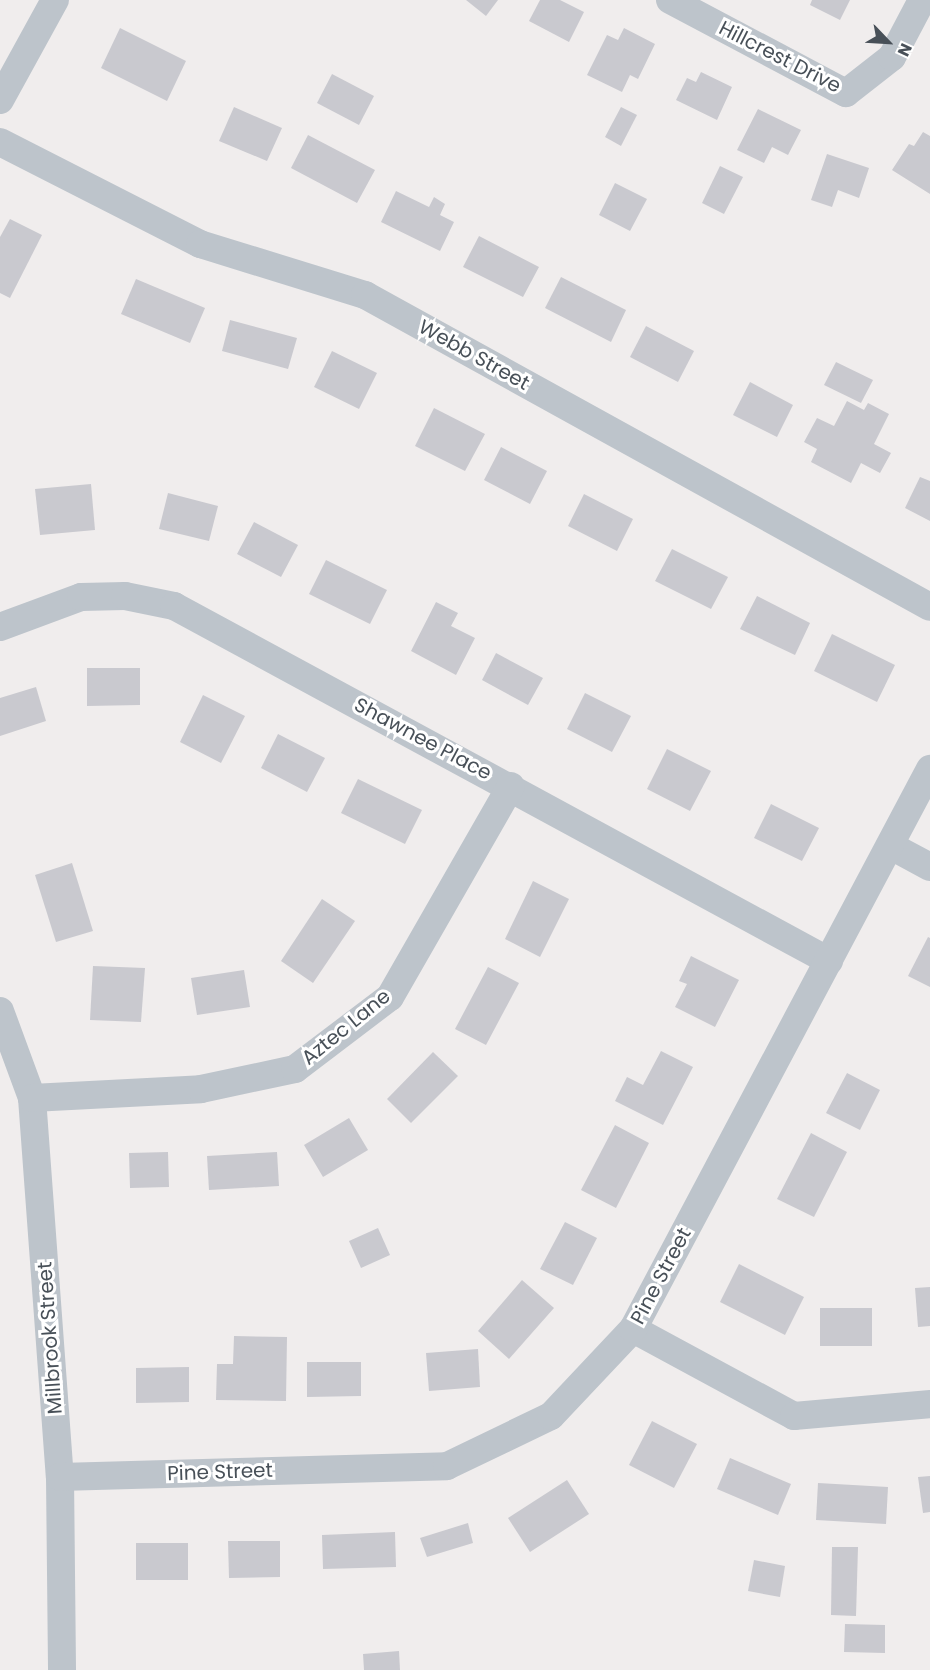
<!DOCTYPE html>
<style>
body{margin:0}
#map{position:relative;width:930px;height:1670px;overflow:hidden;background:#f0eded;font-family:Poppins,sans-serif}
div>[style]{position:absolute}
.building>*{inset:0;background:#c9c9cf}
.minor>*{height:28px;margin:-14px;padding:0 14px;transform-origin:14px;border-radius:14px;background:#bdc4cb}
span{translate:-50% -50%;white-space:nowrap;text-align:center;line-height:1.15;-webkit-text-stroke:6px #fff;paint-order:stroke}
.street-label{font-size:20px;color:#485058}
.north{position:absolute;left:858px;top:12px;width:60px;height:60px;-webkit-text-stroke:4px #fff;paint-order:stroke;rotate:115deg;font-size:16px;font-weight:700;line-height:24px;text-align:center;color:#485058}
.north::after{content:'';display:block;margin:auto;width:21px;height:27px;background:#485058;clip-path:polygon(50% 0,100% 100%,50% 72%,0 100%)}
</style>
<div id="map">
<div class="building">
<i style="clip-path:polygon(466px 0,498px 0,486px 16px)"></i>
<i style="clip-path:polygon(540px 0,560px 0,584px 12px,569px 42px,529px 21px)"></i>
<i style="clip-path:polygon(812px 0,850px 0,840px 20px,810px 5px)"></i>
<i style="clip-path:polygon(120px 28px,186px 61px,167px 101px,101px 68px)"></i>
<i style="clip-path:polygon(624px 28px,655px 44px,638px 79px,630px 75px,622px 92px,587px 75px,607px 35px,618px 40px)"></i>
<i style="clip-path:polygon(701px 72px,732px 87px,717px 120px,676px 100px,687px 78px,696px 82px)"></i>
<i style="clip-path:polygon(332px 74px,374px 96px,359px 125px,317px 103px)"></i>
<i style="clip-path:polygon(234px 107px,282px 128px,267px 161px,219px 141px)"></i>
<i style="clip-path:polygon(621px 107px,637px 115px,621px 146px,605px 137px)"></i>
<i style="clip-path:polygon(758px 109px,801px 130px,788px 155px,772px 147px,764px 163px,737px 150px)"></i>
<i style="clip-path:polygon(923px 132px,930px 136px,930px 194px,892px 170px,909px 144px,914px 146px)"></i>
<i style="clip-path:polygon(308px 135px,375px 170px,357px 203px,291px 168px)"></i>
<i style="clip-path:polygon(827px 154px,869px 168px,859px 198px,838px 190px,832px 207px,811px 200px)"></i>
<i style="clip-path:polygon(720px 166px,743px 177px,724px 214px,702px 203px)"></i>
<i style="clip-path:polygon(615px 183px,647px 199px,630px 231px,599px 215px)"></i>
<i style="clip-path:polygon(396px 191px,429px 207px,434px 197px,445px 204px,440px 215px,454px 222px,440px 251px,381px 222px)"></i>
<i style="clip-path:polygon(10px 219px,42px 235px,10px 298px,0 293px,0 237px)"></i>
<i style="clip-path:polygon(479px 236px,539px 267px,523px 297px,463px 267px)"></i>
<i style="clip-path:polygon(561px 277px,626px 310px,611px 342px,545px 308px)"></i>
<i style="clip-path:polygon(136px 279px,205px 308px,190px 343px,121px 314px)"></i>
<i style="clip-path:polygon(230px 320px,297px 338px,288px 369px,222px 351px)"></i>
<i style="clip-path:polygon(646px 326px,694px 351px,678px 382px,630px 357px)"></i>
<i style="clip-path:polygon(332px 351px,377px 373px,359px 409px,314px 387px)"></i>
<i style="clip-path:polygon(836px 362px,873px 380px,861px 403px,824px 385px)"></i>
<i style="clip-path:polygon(750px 382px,793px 405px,777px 437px,733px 415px)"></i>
<i style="clip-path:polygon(847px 401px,864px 410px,868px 403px,889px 414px,874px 444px,891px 453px,880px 473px,861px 463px,851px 483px,811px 462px,817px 449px,804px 442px,817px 418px,834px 426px)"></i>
<i style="clip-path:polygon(434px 408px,485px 434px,465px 471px,415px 446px)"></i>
<i style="clip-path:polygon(501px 447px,547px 471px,530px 504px,484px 480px)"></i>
<i style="clip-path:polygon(920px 477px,930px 481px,930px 521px,905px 508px)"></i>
<i style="clip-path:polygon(91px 484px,95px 530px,40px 535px,35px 489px)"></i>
<i style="clip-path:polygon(168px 493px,218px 506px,209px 541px,159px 529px)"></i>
<i style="clip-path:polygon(584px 494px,633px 519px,617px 551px,568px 526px)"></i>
<i style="clip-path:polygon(254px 522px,298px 545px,281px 577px,237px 554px)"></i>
<i style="clip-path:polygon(672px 549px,728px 577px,711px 609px,655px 581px)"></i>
<i style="clip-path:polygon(326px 560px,387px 590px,370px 624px,309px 594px)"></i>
<i style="clip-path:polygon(757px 596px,810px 623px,795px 655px,740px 629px)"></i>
<i style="clip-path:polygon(436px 602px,458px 613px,451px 626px,475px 638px,456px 675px,411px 651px)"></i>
<i style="clip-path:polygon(832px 634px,895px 665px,877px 702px,814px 671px)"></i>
<i style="clip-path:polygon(496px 653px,543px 678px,528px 705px,482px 680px)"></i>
<i style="clip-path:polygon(87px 668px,140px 668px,140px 705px,87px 706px)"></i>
<i style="clip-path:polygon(36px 687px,46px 721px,0 736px,0 698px)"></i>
<i style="clip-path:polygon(585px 693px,631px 716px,612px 752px,567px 729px)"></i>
<i style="clip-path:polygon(203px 695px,245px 716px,221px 763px,180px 742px)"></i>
<i style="clip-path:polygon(278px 734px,325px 758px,307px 792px,261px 768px)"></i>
<i style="clip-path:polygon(667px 749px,711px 771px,690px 811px,647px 789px)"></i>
<i style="clip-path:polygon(358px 779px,422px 810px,405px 844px,341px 813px)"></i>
<i style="clip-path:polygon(771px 804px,819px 828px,802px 861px,754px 838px)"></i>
<i style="clip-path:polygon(72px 863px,93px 931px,56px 942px,35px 875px)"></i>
<i style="clip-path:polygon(533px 881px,569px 899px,540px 957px,505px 939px)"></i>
<i style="clip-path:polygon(322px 899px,355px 921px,313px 983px,281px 961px)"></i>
<i style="clip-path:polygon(928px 937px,930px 938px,930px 987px,908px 976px)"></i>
<i style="clip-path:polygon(691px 956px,739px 980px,715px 1027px,675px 1007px,687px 984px,679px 981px)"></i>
<i style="clip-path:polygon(93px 966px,145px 968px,141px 1022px,90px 1020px)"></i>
<i style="clip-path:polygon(488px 967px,519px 983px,486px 1045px,455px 1029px)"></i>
<i style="clip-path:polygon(244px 970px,250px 1007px,197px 1015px,191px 978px)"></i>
<i style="clip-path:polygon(661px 1051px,693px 1067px,663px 1125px,615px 1101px,627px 1077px,643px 1085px)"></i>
<i style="clip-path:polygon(433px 1052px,458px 1076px,411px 1123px,387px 1099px)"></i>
<i style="clip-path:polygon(847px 1073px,880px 1090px,860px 1130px,826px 1113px)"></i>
<i style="clip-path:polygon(349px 1118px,368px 1150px,323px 1177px,304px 1145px)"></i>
<i style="clip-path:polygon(615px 1125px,649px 1143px,616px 1208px,581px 1190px)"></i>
<i style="clip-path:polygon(811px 1133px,847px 1152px,814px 1217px,777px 1199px)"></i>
<i style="clip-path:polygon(168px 1152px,169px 1187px,130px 1188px,129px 1153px)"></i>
<i style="clip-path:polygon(277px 1152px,279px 1186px,209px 1190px,207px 1156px)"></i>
<i style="clip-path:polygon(565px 1222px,597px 1238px,573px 1285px,540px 1269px)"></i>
<i style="clip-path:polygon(378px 1228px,390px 1255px,361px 1268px,349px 1241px)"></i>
<i style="clip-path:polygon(739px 1264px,804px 1297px,785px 1335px,720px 1302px)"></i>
<i style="clip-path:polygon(522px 1280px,554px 1308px,509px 1359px,478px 1331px)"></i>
<i style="clip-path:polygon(930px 1287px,930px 1326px,918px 1327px,915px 1288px)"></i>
<i style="clip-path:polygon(820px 1308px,872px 1308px,872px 1346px,820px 1346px)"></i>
<i style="clip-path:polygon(234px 1336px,287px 1337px,286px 1401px,216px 1400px,217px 1364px,233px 1364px)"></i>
<i style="clip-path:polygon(478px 1349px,480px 1387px,429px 1391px,426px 1353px)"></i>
<i style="clip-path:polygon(307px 1362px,361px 1362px,361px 1396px,307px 1397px)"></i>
<i style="clip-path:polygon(189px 1367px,189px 1402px,136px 1403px,136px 1368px)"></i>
<i style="clip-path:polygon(652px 1421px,697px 1444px,674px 1488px,629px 1465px)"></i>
<i style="clip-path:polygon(730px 1458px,791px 1484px,778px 1515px,717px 1489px)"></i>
<i style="clip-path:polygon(930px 1476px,930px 1512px,923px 1513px,918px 1477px)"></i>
<i style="clip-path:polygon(567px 1480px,589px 1514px,530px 1552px,508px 1518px)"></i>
<i style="clip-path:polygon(818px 1483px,888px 1487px,886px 1524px,816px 1520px)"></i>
<i style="clip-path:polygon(468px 1523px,473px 1543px,427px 1557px,420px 1538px)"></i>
<i style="clip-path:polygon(395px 1532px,396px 1567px,323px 1569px,322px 1535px)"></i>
<i style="clip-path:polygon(228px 1541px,280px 1541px,280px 1577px,229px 1578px)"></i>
<i style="clip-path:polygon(136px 1543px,188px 1543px,188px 1580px,136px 1580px)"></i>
<i style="clip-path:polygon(832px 1547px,858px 1547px,856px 1616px,831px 1615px)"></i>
<i style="clip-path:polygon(754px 1560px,785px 1566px,780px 1597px,748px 1591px)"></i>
<i style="clip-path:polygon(845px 1624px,885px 1625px,885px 1653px,844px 1652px)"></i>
<i style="clip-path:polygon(399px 1651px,400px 1670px,364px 1670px,363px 1654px)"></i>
</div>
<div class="minor">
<i style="left:670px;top:0;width:199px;rotate:27.9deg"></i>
<i style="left:846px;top:93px;width:58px;rotate:-38deg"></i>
<i style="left:892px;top:57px;width:64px;rotate:-62.2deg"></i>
<i style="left:0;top:100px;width:114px;rotate:-61.2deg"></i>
<i style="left:0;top:142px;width:225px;rotate:27deg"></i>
<i style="left:200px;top:244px;width:173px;rotate:17.2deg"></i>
<i style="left:365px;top:295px;width:645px;rotate:28.91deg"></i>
<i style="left:0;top:627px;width:86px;rotate:-20.3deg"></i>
<i style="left:81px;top:597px;width:44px;rotate:-1.3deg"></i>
<i style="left:125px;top:596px;width:50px;rotate:11.5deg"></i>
<i style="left:174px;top:606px;width:745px;rotate:28.46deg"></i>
<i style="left:891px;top:846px;width:44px;rotate:28.3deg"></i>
<i style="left:0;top:1011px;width:93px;rotate:69.8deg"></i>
<i style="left:32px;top:1098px;width:380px;rotate:85.8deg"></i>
<i style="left:60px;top:1477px;width:193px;rotate:89.4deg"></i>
<i style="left:32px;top:1098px;width:169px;rotate:-3deg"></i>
<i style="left:201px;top:1089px;width:96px;rotate:-12deg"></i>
<i style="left:295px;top:1069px;width:119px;rotate:-37.2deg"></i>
<i style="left:390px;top:997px;width:243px;rotate:-60.2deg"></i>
<i style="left:633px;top:1329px;width:183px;rotate:28.4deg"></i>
<i style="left:794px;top:1416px;width:137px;rotate:-5deg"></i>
<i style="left:60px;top:1477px;width:387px;rotate:-1.6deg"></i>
<i style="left:447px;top:1466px;width:115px;rotate:-25.7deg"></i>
<i style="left:551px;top:1416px;width:120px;rotate:-46.7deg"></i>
<i style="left:633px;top:1329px;width:634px;rotate:-62.06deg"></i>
</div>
<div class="street-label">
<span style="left:780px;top:57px;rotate:27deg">Hillcrest Drive</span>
<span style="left:474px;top:355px;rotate:29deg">Webb Street</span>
<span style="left:423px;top:739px;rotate:28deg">Shawnee Place</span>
<span style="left:346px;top:1027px;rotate:-39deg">Aztec Lane</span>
<span style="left:661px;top:1276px;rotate:-62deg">Pine Street</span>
<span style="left:50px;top:1338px;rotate:-94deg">Millbrook Street</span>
<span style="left:220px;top:1472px;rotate:-2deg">Pine Street</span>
</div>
<div class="north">N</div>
</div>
